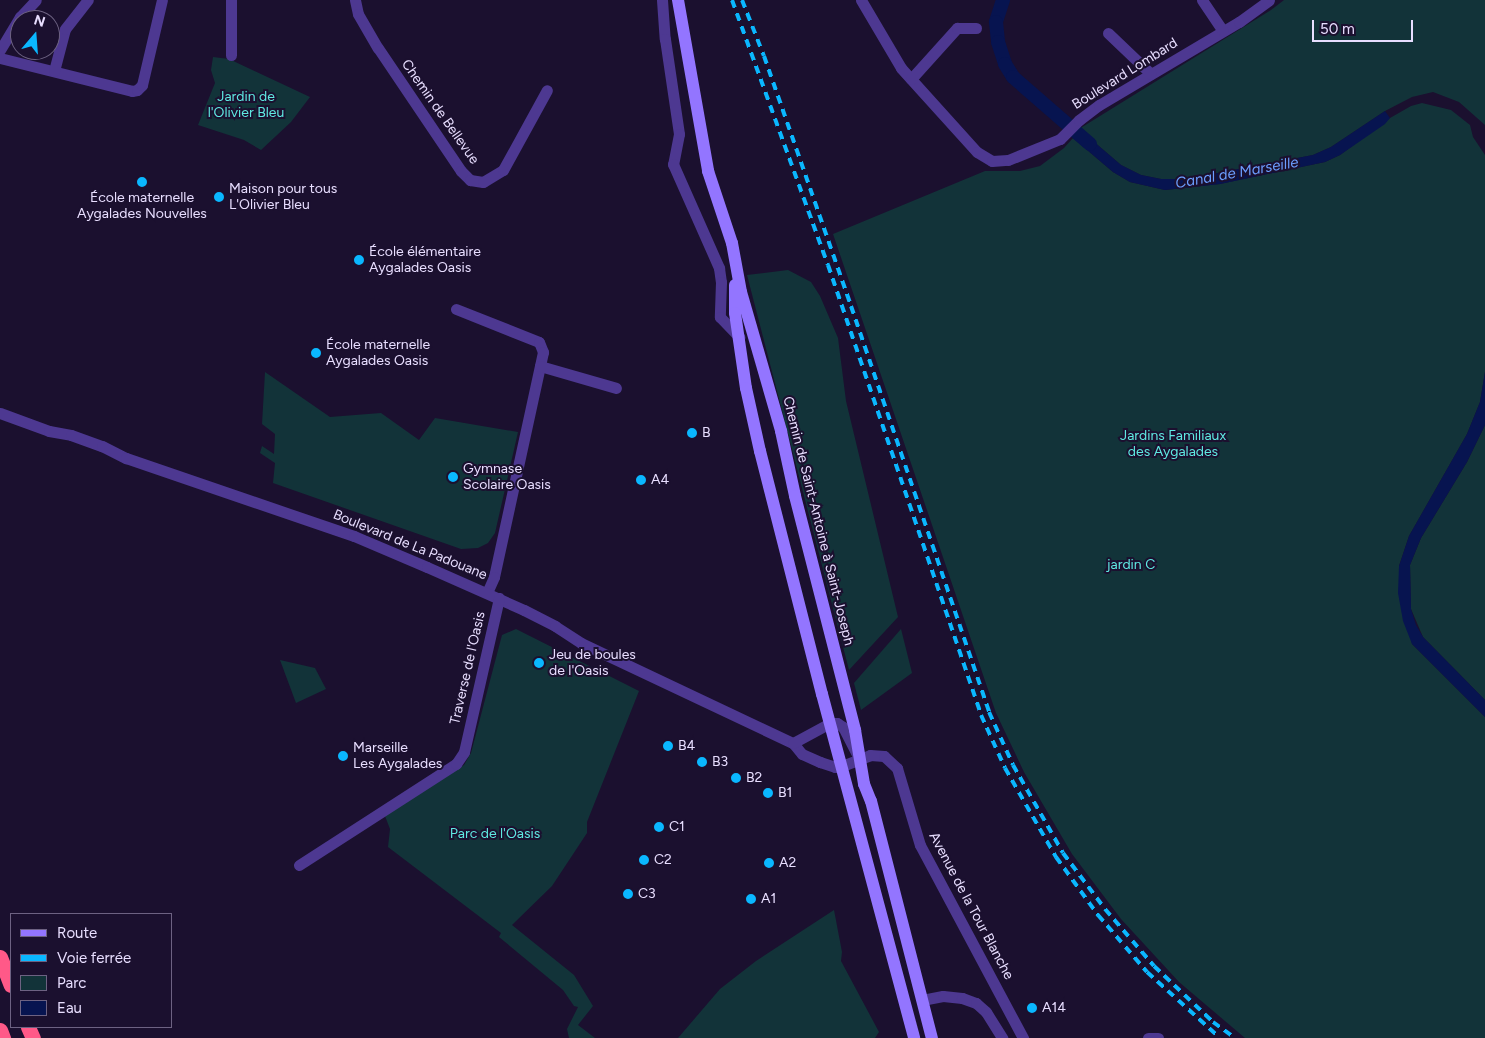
<!DOCTYPE html>
<meta charset="utf-8">
<style>
body{margin:0}
#map{position:relative;width:1485px;height:1038px;overflow:hidden;background:#1b102f;font-family:Figtree,sans-serif}
div>[style]{position:absolute}
.green>*{inset:0;background:#123339}
.water>*{inset:0;background:#071450}
.canal>*{height:14px;margin:-7px;padding:0 7px;transform-origin:7px;border-radius:7px;background:#071450}
.street>*{height:11px;margin:-5.5px;padding:0 5.5px;transform-origin:5.5px;border-radius:5.5px;background:#4d3891}
.secondary>*{height:12px;margin:-6px;padding:0 6px;transform-origin:6px;border-radius:6px;background:#9375ff}
.highway>*{height:15px;margin:-7.5px;padding:0 7.5px;transform-origin:7.5px;border-radius:7.5px;background:#ff5988}
.rail>*{height:4px;margin-top:-2px;transform-origin:0;background:repeating-linear-gradient(90deg,#0ab7ff 0 8px,transparent 0 14px)}
.dots>*{width:14px;height:14px;translate:-50% -50%;box-sizing:border-box;border:2px solid #1b102f;border-radius:50%}
span{translate:-50% -50%;white-space:nowrap;text-align:center;line-height:1.15;-webkit-text-stroke:4px #1b102f;paint-order:stroke}
.street-label{font-size:14px;color:#e8deff}
.park-label{font-size:14px;color:#5fe9e2}
.poi-label{font-size:14px;color:#e8deff}
.left{translate:0 -50%;text-align:left}
.water-label{font-size:15px;color:#6c9eff;font-style:italic}
.legend{position:absolute;left:10px;top:913px;width:162px;height:115px;box-sizing:border-box;background:#1b102f;border:1px solid #6d6282;margin:0;padding:6px 9px;list-style:none;font-size:15px;color:#e8deff}
.legend li{display:flex;align-items:center;gap:10px;height:25px}
.legend b{width:25px;border:1px solid #6d6282}
.north{position:absolute;left:10px;top:10px;width:50px;height:50px;box-sizing:border-box;background:#1b102f;border:1px solid #6d6282;border-radius:50%;rotate:18deg;font-size:14px;font-weight:700;line-height:20px;text-align:center;color:#e8deff}
.north::after{content:'';display:block;margin:auto;width:18px;height:22px;background:#0ab7ff;clip-path:polygon(50% 0,100% 100%,50% 72%,0 100%)}
.scale{position:absolute;left:1312px;top:20px;width:101px;height:22px;box-sizing:border-box;border:2px solid #e8deff;border-top:0;padding-left:6px;font-size:15px;line-height:18px;white-space:nowrap;color:#e8deff;-webkit-text-stroke:4px #1b102f;paint-order:stroke}
</style>
<div id="map">
<div class="green">
<i style="clip-path:polygon(1284px 0,1485px 0,1485px 125px,1459px 102px,1433px 92px,1412px 97px,1385px 111px,1331px 147px,1313px 155px,1186px 179px,1161px 179px,1141px 175px,1121px 165px,1079px 129px,1271px 10px)"></i>
<i style="clip-path:polygon(213px 57px,229px 59px,310px 97px,291px 122px,261px 150px,244px 140px,198px 125px,215px 83px,211px 70px)"></i>
<i style="clip-path:polygon(1422px 103px,1451px 110px,1470px 125px,1473px 137px,1485px 155px,1485px 372px,1480px 402px,1467px 434px,1409px 536px,1399px 566px,1412px 644px,1485px 717px,1485px 1038px,1245px 1038px,1179px 982px,1121px 919px,1072px 854px,1024px 772px,996px 713px,833px 234px,985px 171px,1020px 171px,1040px 166px,1064px 148px,1073px 138px,1113px 172px,1130px 182px,1165px 190px,1220px 184px,1325px 162px,1340px 155px,1390px 118px,1411px 106px)"></i>
<i style="clip-path:polygon(788px 270px,811px 282px,820px 296px,838px 338px,846px 401px,898px 617px,849px 670px,747px 275px)"></i>
<i style="clip-path:polygon(265px 372px,330px 417px,381px 413px,419px 440px,435px 418px,518px 432px,495px 533px,488px 543px,478px 548px,461px 549px,273px 483px,275px 463px,260px 453px,262px 446px,274px 454px,275px 434px,262px 424px)"></i>
<i style="clip-path:polygon(1485px 425px,1485px 700px,1423px 637px,1411px 609px,1410px 565px,1421px 538px,1467px 462px)"></i>
<i style="clip-path:polygon(516px 629px,639px 691px,587px 822px,587px 833px,552px 886px,512px 925px,574px 975px,593px 1006px,578px 1025px,595px 1038px,569px 1038px,567px 1029px,578px 1007px,574px 1006px,563px 990px,499px 937px,501px 933px,388px 847px,390px 829px,385px 816px,464px 765px,471px 753px,502px 635px)"></i>
<i style="clip-path:polygon(901px 629px,912px 673px,861px 710px,854px 683px)"></i>
<i style="clip-path:polygon(280px 660px,315px 668px,326px 689px,296px 703px)"></i>
<i style="clip-path:polygon(834px 910px,842px 952px,841px 961px,879px 1032px,875px 1038px,678px 1038px,720px 989px,756px 961px)"></i>
</div>
<div class="water">
<i style="clip-path:polygon(1385px 111px,1390px 118px,1385px 124px,1340px 155px,1325px 162px,1220px 184px,1165px 190px,1130px 182px,1113px 172px,1073px 138px,1079px 129px,1121px 165px,1141px 175px,1161px 179px,1186px 179px,1313px 155px,1331px 147px)"></i>
<i style="clip-path:polygon(1485px 372px,1485px 425px,1467px 462px,1421px 538px,1410px 565px,1411px 609px,1416px 625px,1423px 637px,1485px 700px,1485px 717px,1412px 644px,1403px 621px,1398px 593px,1399px 566px,1409px 536px,1467px 434px,1480px 402px)"></i>
</div>
<div class="canal">
<i style="left:1003px;top:0;width:23px;rotate:108deg"></i>
<i style="left:996px;top:22px;width:20px;rotate:84deg"></i>
<i style="left:998px;top:42px;width:23px;rotate:72deg"></i>
<i style="left:1005px;top:64px;width:15px;rotate:58deg"></i>
<i style="left:1013px;top:77px;width:102px;rotate:41deg"></i>
</div>
<div class="street">
<i style="left:355px;top:0;width:14px;rotate:78deg"></i>
<i style="left:358px;top:14px;width:39px;rotate:60deg"></i>
<i style="left:378px;top:48px;width:148px;rotate:56deg"></i>
<i style="left:461px;top:171px;width:13px;rotate:45deg"></i>
<i style="left:470px;top:180px;width:13px;rotate:9deg"></i>
<i style="left:483px;top:182px;width:23px;rotate:-31deg"></i>
<i style="left:503px;top:170px;width:91px;rotate:-61.2deg"></i>
<i style="left:662px;top:0;width:39px;rotate:86deg"></i>
<i style="left:665px;top:39px;width:96px;rotate:81.6deg"></i>
<i style="left:679px;top:134px;width:31px;rotate:101deg"></i>
<i style="left:673px;top:164px;width:114px;rotate:66.1deg"></i>
<i style="left:719px;top:268px;width:14px;rotate:82deg"></i>
<i style="left:721px;top:282px;width:35px;rotate:92deg"></i>
<i style="left:720px;top:317px;width:28px;rotate:46deg"></i>
<i style="left:861px;top:0;width:79px;rotate:59.5deg"></i>
<i style="left:901px;top:68px;width:113px;rotate:47.9deg"></i>
<i style="left:977px;top:152px;width:17px;rotate:31deg"></i>
<i style="left:992px;top:161px;width:16px;rotate:-4deg"></i>
<i style="left:1008px;top:160px;width:56px;rotate:-22deg"></i>
<i style="left:1060px;top:139px;width:27px;rotate:-45deg"></i>
<i style="left:1079px;top:120px;width:25px;rotate:-37deg"></i>
<i style="left:1099px;top:105px;width:163px;rotate:-30.7deg"></i>
<i style="left:1239px;top:22px;width:37px;rotate:-36deg"></i>
<i style="left:1202px;top:0;width:37px;rotate:56deg"></i>
<i style="left:1108px;top:33px;width:59px;rotate:43.6deg"></i>
<i style="left:0;top:50px;width:39px;rotate:-59deg"></i>
<i style="left:20px;top:17px;width:23px;rotate:-47deg"></i>
<i style="left:231px;top:55px;width:55px;rotate:-90deg"></i>
<i style="left:0;top:58px;width:136px;rotate:14deg"></i>
<i style="left:132px;top:91px;width:5px;rotate:-11deg"></i>
<i style="left:137px;top:90px;width:7px;rotate:-45deg"></i>
<i style="left:142px;top:85px;width:87px;rotate:-76.8deg"></i>
<i style="left:54px;top:71px;width:43px;rotate:-75.3deg"></i>
<i style="left:65px;top:29px;width:37px;rotate:-52deg"></i>
<i style="left:911px;top:79px;width:69px;rotate:-48deg"></i>
<i style="left:957px;top:28px;width:19px"></i>
<i style="left:456px;top:309px;width:89px;rotate:21.7deg"></i>
<i style="left:539px;top:342px;width:11px;rotate:68deg"></i>
<i style="left:543px;top:352px;width:230px;rotate:102.3deg"></i>
<i style="left:494px;top:577px;width:17px;rotate:114deg"></i>
<i style="left:540px;top:366px;width:79px;rotate:16.1deg"></i>
<i style="left:0;top:413px;width:52px;rotate:20.2deg"></i>
<i style="left:49px;top:431px;width:22px;rotate:10deg"></i>
<i style="left:71px;top:435px;width:33px;rotate:20deg"></i>
<i style="left:102px;top:446px;width:27px;rotate:27deg"></i>
<i style="left:126px;top:458px;width:241px;rotate:18.9deg"></i>
<i style="left:354px;top:536px;width:79px;rotate:23deg"></i>
<i style="left:427px;top:567px;width:106px;rotate:23.9deg"></i>
<i style="left:524px;top:610px;width:35px;rotate:27deg"></i>
<i style="left:555px;top:626px;width:31px;rotate:33deg"></i>
<i style="left:581px;top:643px;width:234px;rotate:25.3deg"></i>
<i style="left:793px;top:743px;width:14px;rotate:51deg"></i>
<i style="left:802px;top:754px;width:20px;rotate:24deg"></i>
<i style="left:820px;top:762px;width:16px;rotate:18deg"></i>
<i style="left:835px;top:767px;width:7px;rotate:-8deg"></i>
<i style="left:842px;top:766px;width:30px;rotate:-21deg"></i>
<i style="left:870px;top:755px;width:14px;rotate:4deg"></i>
<i style="left:884px;top:756px;width:18px;rotate:43deg"></i>
<i style="left:897px;top:768px;width:80px;rotate:73.4deg"></i>
<i style="left:920px;top:845px;width:219px;rotate:61.9deg"></i>
<i style="left:793px;top:743px;width:42px;rotate:-28.4deg"></i>
<i style="left:830px;top:723px;width:7px"></i>
<i style="left:837px;top:723px;width:7px;rotate:34deg"></i>
<i style="left:843px;top:727px;width:31px;rotate:63deg"></i>
<i style="left:299px;top:865px;width:187px;rotate:-32.8deg"></i>
<i style="left:456px;top:764px;width:14px;rotate:-56deg"></i>
<i style="left:464px;top:752px;width:158px;rotate:-77.2deg"></i>
<i style="left:922px;top:1000px;width:21px;rotate:-11deg"></i>
<i style="left:943px;top:996px;width:19px;rotate:6deg"></i>
<i style="left:962px;top:998px;width:15px;rotate:20deg"></i>
<i style="left:976px;top:1003px;width:13px;rotate:42deg"></i>
<i style="left:986px;top:1012px;width:31px;rotate:58deg"></i>
<i style="left:1148px;top:1038px;width:10px"></i>
</div>
<div class="secondary">
<i style="left:678px;top:0;width:174px;rotate:80deg"></i>
<i style="left:708px;top:171px;width:76px;rotate:71.6deg"></i>
<i style="left:732px;top:243px;width:50px;rotate:79.6deg"></i>
<i style="left:741px;top:292px;width:145px;rotate:73.9deg"></i>
<i style="left:781px;top:431px;width:66px;rotate:77.8deg"></i>
<i style="left:795px;top:496px;width:242px;rotate:75.6deg"></i>
<i style="left:855px;top:730px;width:55px;rotate:80.5deg"></i>
<i style="left:864px;top:784px;width:18px;rotate:68deg"></i>
<i style="left:871px;top:801px;width:245px;rotate:75.6deg"></i>
<i style="left:735px;top:285px;width:28px;rotate:90deg"></i>
<i style="left:735px;top:313px;width:76px;rotate:81.7deg"></i>
<i style="left:746px;top:388px;width:65px;rotate:77.5deg"></i>
<i style="left:760px;top:451px;width:251px;rotate:75.7deg"></i>
<i style="left:822px;top:694px;width:356px;rotate:75deg"></i>
</div>
<div class="highway">
<i style="left:0;top:957px;width:30px;rotate:69deg"></i>
<i style="left:28px;top:1027px;width:12px;rotate:66deg"></i>
<i style="left:0;top:1030px;width:9px;rotate:69deg"></i>
</div>
<div class="rail">
<i style="left:732px;top:0;width:282px;rotate:70.1deg"></i>
<i style="left:828px;top:265px;width:475px;rotate:71.2deg"></i>
<i style="left:981px;top:715px;width:58px;rotate:65.6deg"></i>
<i style="left:1005px;top:768px;width:103px;rotate:60.2deg"></i>
<i style="left:1056px;top:857px;width:72px;rotate:54.1deg"></i>
<i style="left:1098px;top:915px;width:75px;rotate:49.3deg"></i>
<i style="left:1147px;top:972px;width:98px;rotate:42.1deg"></i>
<i style="left:742px;top:0;width:60px;rotate:68.6deg"></i>
<i style="left:764px;top:56px;width:265px;rotate:70.8deg"></i>
<i style="left:851px;top:306px;width:429px;rotate:71.2deg"></i>
<i style="left:989px;top:712px;width:58px;rotate:65.6deg"></i>
<i style="left:1013px;top:765px;width:101px;rotate:60.4deg"></i>
<i style="left:1063px;top:853px;width:70px;rotate:53.1deg"></i>
<i style="left:1105px;top:909px;width:75px;rotate:49.3deg"></i>
<i style="left:1154px;top:966px;width:81px;rotate:43.5deg"></i>
<i style="left:1213px;top:1022px;width:27px;rotate:36deg"></i>
</div>
<div class="dots">
<i style="left:142px;top:182px;background:#0ab7ff"></i>
<i style="left:219px;top:197px;background:#0ab7ff"></i>
<i style="left:359px;top:260px;background:#0ab7ff"></i>
<i style="left:316px;top:353px;background:#0ab7ff"></i>
<i style="left:692px;top:433px;background:#0ab7ff"></i>
<i style="left:453px;top:477px;background:#0ab7ff"></i>
<i style="left:641px;top:480px;background:#0ab7ff"></i>
<i style="left:539px;top:663px;background:#0ab7ff"></i>
<i style="left:668px;top:746px;background:#0ab7ff"></i>
<i style="left:343px;top:756px;background:#0ab7ff"></i>
<i style="left:702px;top:762px;background:#0ab7ff"></i>
<i style="left:736px;top:778px;background:#0ab7ff"></i>
<i style="left:768px;top:793px;background:#0ab7ff"></i>
<i style="left:659px;top:827px;background:#0ab7ff"></i>
<i style="left:644px;top:860px;background:#0ab7ff"></i>
<i style="left:769px;top:863px;background:#0ab7ff"></i>
<i style="left:628px;top:894px;background:#0ab7ff"></i>
<i style="left:751px;top:899px;background:#0ab7ff"></i>
<i style="left:1032px;top:1008px;background:#0ab7ff"></i>
</div>
<div class="street-label">
<span style="left:1125px;top:74px;rotate:-32deg">Boulevard Lombard</span>
<span style="left:440px;top:112px;rotate:55deg">Chemin de Bellevue</span>
<span style="left:818px;top:521px;rotate:76deg">Chemin de Saint-Antoine à Saint-Joseph</span>
<span style="left:410px;top:545px;rotate:22deg">Boulevard de La Padouane</span>
<span style="left:468px;top:668px;rotate:-77deg">Traverse de l'Oasis</span>
<span style="left:971px;top:906px;rotate:62deg">Avenue de la Tour Blanche</span>
</div>
<div class="park-label">
<span style="left:246px;top:105px">Jardin de<br>l'Olivier Bleu</span>
<span style="left:1173px;top:444px">Jardins Familiaux<br>des Aygalades</span>
<span style="left:1131px;top:565px">jardin C</span>
<span style="left:495px;top:834px">Parc de l'Oasis</span>
</div>
<div class="poi-label">
<span class="left" style="left:229px;top:197px">Maison pour tous<br>L'Olivier Bleu</span>
<span style="left:142px;top:206px">École maternelle<br>Aygalades Nouvelles</span>
<span class="left" style="left:369px;top:260px">École élémentaire<br>Aygalades Oasis</span>
<span class="left" style="left:326px;top:353px">École maternelle<br>Aygalades Oasis</span>
<span class="left" style="left:702px;top:433px">B</span>
<span class="left" style="left:463px;top:477px">Gymnase<br>Scolaire Oasis</span>
<span class="left" style="left:651px;top:480px">A4</span>
<span class="left" style="left:549px;top:663px">Jeu de boules<br>de l'Oasis</span>
<span class="left" style="left:678px;top:746px">B4</span>
<span class="left" style="left:353px;top:756px">Marseille<br>Les Aygalades</span>
<span class="left" style="left:712px;top:762px">B3</span>
<span class="left" style="left:746px;top:778px">B2</span>
<span class="left" style="left:778px;top:793px">B1</span>
<span class="left" style="left:669px;top:827px">C1</span>
<span class="left" style="left:654px;top:860px">C2</span>
<span class="left" style="left:779px;top:863px">A2</span>
<span class="left" style="left:638px;top:894px">C3</span>
<span class="left" style="left:761px;top:899px">A1</span>
<span class="left" style="left:1042px;top:1008px">A14</span>
</div>
<div class="water-label">
<span style="left:1237px;top:173px;rotate:-10deg">Canal de Marseille</span>
</div>
<ul class="legend">
<li><b style="height:6px;background:#9375ff"></b>Route</li>
<li><b style="height:6px;background:#0ab7ff"></b>Voie ferrée</li>
<li><b style="height:14px;background:#123339"></b>Parc</li>
<li><b style="height:14px;background:#071450"></b>Eau</li>
</ul>
<div class="north">N</div>
<div class="scale">50 m</div>
</div>
